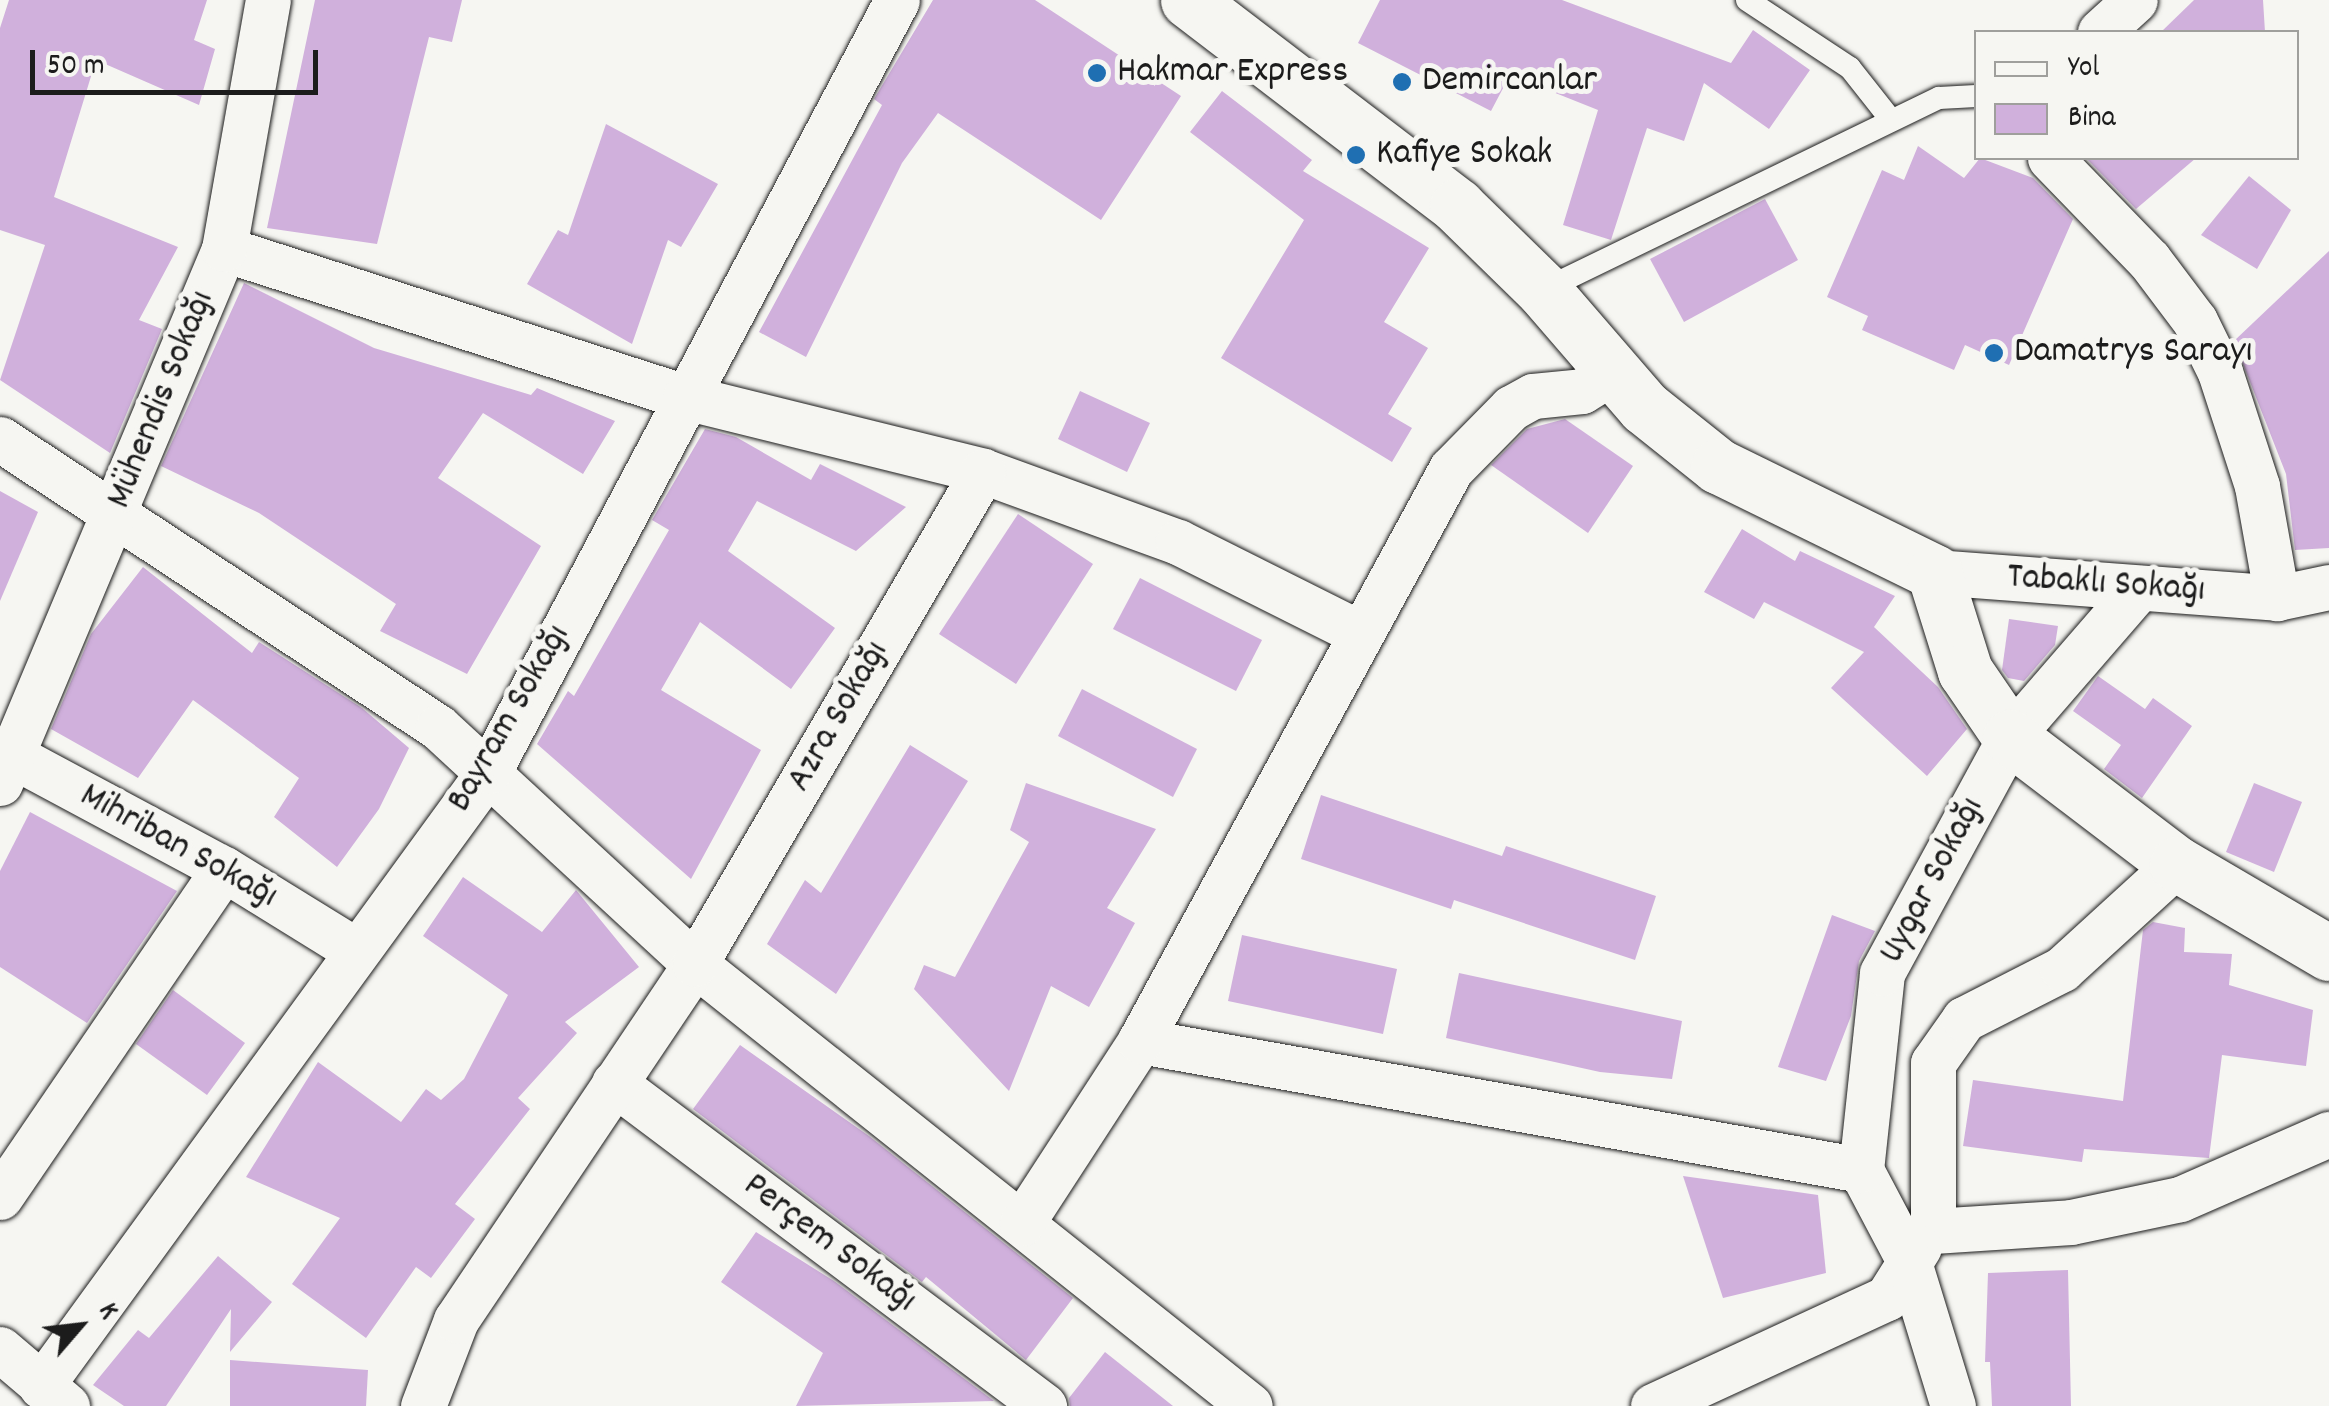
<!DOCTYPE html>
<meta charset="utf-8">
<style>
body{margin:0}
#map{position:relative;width:2329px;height:1406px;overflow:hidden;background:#f6f6f2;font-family:Dekko,sans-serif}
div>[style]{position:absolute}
.building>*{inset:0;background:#d0b0dc}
.roads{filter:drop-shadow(0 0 2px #1c1c1c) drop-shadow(0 0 2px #1c1c1c)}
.lane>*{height:22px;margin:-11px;padding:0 11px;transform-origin:11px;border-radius:11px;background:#f6f6f2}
.street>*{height:45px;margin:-22.5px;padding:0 22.5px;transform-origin:22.5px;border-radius:22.5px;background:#f6f6f2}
.secondary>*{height:55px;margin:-27.5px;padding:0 27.5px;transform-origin:27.5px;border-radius:27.5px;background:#f6f6f2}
.dots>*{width:28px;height:28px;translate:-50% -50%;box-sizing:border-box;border:5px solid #f6f6f2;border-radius:50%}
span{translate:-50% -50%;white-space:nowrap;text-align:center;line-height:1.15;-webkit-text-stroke:10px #f6f6f2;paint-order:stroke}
.poi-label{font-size:38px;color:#1c1c1c}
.left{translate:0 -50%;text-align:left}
.street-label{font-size:38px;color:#1c1c1c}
.legend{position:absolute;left:1974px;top:30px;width:325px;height:130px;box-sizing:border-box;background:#f6f6f2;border:2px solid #9f9f9c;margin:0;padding:12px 18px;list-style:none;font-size:30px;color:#1c1c1c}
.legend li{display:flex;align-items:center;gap:20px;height:50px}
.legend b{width:50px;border:2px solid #9f9f9c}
.north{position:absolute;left:30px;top:1276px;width:100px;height:100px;-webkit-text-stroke:8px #f6f6f2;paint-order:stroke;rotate:62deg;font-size:28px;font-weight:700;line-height:40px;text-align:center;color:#1c1c1c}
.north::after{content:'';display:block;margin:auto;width:35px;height:45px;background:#1c1c1c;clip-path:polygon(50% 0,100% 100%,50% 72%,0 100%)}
.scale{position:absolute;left:30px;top:50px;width:288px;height:45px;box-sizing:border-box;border:5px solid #1c1c1c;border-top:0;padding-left:12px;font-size:30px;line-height:35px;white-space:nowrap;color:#1c1c1c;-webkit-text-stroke:8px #f6f6f2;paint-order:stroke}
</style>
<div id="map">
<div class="building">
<i style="clip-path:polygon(9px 0,207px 0,194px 40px,215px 49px,199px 105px,96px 60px,54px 197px,178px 247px,139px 320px,162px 329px,110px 453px,0 380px,45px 245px,0 230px,0 28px)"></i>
<i style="clip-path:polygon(315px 0,462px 0,452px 42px,429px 37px,377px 244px,267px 228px)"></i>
<i style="clip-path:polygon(933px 0,1035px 0,1181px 96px,1101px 220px,938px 113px,902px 163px,806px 357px,759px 332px,882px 105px,874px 99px)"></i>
<i style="clip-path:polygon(1380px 0,1562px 0,1731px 63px,1753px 30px,1810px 70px,1769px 129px,1704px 83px,1684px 141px,1647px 128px,1611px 240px,1563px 225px,1598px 110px,1510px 75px,1491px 111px,1358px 43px)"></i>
<i style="clip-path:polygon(2194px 0,2263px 0,2265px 32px,2161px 32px)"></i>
<i style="clip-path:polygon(1222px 91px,1312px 160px,1303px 171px,1429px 248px,1384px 322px,1428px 348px,1388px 414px,1412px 428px,1392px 462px,1221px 358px,1304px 220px,1190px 132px)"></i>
<i style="clip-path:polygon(606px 124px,718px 184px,681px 247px,668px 240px,632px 344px,527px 284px,558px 230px,568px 235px)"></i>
<i style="clip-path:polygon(1918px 146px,1964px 178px,1980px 158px,2033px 178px,2073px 219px,2009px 365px,1965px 345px,1954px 370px,1862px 330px,1868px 316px,1827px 297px,1882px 170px,1904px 180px)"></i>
<i style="clip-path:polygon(2086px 158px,2196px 158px,2136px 209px)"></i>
<i style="clip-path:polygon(2249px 176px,2291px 210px,2257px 269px,2201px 235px)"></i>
<i style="clip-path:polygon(1765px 199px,1798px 260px,1684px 322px,1650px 259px)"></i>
<i style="clip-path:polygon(2329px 251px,2329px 548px,2295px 550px,2286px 474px,2234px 341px)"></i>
<i style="clip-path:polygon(244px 283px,374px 348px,531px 395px,537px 388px,615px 421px,583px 474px,483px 413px,438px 478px,541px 546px,467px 674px,380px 631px,396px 604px,259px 513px,161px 466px)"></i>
<i style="clip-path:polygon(1080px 391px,1150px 423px,1127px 472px,1058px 439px)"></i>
<i style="clip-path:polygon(1565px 419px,1633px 466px,1588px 533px,1491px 465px,1527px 429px)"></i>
<i style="clip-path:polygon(705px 429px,736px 437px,811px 480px,820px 464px,906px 507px,856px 551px,757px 501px,728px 551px,835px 628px,791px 689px,700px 622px,661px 690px,761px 750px,691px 879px,537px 744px,568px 691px,574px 696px,669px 530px,652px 520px)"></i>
<i style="clip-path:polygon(0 491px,38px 512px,0 601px)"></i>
<i style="clip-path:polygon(1018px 514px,1093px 564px,1016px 684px,939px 634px)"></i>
<i style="clip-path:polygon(1742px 529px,1795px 561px,1800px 551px,1895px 596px,1874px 627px,1938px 687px,1967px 729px,1927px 776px,1831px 688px,1864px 652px,1764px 602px,1754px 619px,1704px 592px)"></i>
<i style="clip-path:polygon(143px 567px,252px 653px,259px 642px,362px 708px,409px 748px,379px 809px,337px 867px,274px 817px,299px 778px,193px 700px,138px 778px,51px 729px,91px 634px)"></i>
<i style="clip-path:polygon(1140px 578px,1262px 640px,1236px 691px,1113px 629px)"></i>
<i style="clip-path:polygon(2009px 619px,2058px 626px,2055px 645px,2024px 681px,2008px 678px,2002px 670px)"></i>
<i style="clip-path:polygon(2098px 676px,2145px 709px,2153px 698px,2192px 726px,2142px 798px,2104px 769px,2121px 745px,2073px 711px)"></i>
<i style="clip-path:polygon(1082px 689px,1197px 749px,1173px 797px,1058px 736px)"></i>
<i style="clip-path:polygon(910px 745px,968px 781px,836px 994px,767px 944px,805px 880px,821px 893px)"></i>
<i style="clip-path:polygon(1026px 783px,1156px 829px,1107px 908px,1135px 923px,1089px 1007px,1051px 986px,1009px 1091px,914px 989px,924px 965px,955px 977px,1029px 842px,1010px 830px)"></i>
<i style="clip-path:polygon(2254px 783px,2302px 802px,2274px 872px,2226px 852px)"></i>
<i style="clip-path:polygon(1321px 795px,1502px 856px,1506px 846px,1656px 896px,1635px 960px,1454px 900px,1451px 909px,1301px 859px)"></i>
<i style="clip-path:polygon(30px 812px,177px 891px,87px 1023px,0 967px,0 871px)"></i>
<i style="clip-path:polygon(463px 877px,542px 932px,576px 890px,639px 967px,565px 1022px,577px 1033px,518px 1098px,530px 1109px,455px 1204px,475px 1219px,431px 1278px,416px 1267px,366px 1338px,292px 1284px,340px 1218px,246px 1177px,318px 1062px,401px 1122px,426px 1089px,441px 1100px,464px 1079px,508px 995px,423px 936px)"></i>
<i style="clip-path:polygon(1832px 915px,1875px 931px,1859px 961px,1851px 1016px,1826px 1081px,1778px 1067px)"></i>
<i style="clip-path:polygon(2153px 922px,2185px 928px,2184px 952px,2232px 954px,2229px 985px,2313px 1010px,2306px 1066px,2222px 1055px,2209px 1158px,2084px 1149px,2082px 1162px,1963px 1146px,1973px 1080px,2123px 1101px,2143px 930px)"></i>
<i style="clip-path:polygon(1242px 935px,1397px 969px,1383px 1034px,1228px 1001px)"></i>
<i style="clip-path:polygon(1459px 973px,1682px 1021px,1672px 1079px,1600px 1072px,1446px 1038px)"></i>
<i style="clip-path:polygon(173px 990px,245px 1043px,207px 1095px,136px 1044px)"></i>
<i style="clip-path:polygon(740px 1045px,869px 1136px,1073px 1298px,1026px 1360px,926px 1277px,922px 1282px,693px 1109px)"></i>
<i style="clip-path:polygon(1683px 1176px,1818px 1195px,1826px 1273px,1723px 1298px)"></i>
<i style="clip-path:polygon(756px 1232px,834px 1281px,994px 1401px,796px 1406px,823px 1353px,721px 1282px)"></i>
<i style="clip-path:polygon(218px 1256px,272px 1302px,230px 1352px,231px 1309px,166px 1406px,124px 1406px,93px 1385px,138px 1330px,149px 1338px)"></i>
<i style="clip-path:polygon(2068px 1270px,2071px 1406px,1992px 1406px,1990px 1362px,1985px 1362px,1988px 1273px)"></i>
<i style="clip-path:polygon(1105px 1352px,1173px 1406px,1070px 1406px,1069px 1398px)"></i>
<i style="clip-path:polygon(230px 1360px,368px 1370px,366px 1406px,230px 1406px)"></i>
</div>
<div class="roads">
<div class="lane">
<i style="left:1747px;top:0;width:123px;rotate:33.4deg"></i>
<i style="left:1850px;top:68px;width:66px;rotate:51.7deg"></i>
<i style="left:1543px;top:290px;width:440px;rotate:-25.9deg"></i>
<i style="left:1939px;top:98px;width:37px;rotate:-3deg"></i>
</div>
<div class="street">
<i style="left:2100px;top:32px;width:47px;rotate:-42.4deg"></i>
<i style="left:2050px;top:158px;width:142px;rotate:45.9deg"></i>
<i style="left:2149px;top:260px;width:76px;rotate:53deg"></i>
<i style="left:2195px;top:321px;width:57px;rotate:63.9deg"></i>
<i style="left:2220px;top:372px;width:120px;rotate:72deg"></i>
<i style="left:2257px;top:486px;width:114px;rotate:79.9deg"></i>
<i style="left:224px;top:249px;width:484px;rotate:17.8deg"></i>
<i style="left:685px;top:397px;width:307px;rotate:13.9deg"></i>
<i style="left:983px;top:471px;width:208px;rotate:20deg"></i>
<i style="left:1178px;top:542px;width:201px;rotate:26.6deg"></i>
<i style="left:0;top:439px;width:524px;rotate:33.33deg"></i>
<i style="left:438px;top:727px;width:350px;rotate:42.7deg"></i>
<i style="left:695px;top:964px;width:709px;rotate:38.53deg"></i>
<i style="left:1934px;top:572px;width:344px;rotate:4.3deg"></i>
<i style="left:2277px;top:598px;width:53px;rotate:-11.9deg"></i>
<i style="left:0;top:749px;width:254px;rotate:28.2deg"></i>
<i style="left:224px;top:869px;width:154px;rotate:31.7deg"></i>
<i style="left:0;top:783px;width:579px;rotate:-67.24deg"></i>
<i style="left:224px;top:249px;width:253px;rotate:-80deg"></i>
<i style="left:1140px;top:1041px;width:732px;rotate:10.14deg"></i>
<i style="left:614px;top:1083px;width:538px;rotate:36.91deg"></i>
<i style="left:0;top:1197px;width:397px;rotate:-55.7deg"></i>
<i style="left:1022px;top:1223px;width:217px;rotate:-57deg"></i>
<i style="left:1140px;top:1041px;width:651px;rotate:-61.47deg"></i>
<i style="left:1451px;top:469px;width:86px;rotate:-45.5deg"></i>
<i style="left:1511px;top:408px;width:25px;rotate:-29deg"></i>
<i style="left:1533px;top:396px;width:49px;rotate:-5.8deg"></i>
<i style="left:1582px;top:391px;width:38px;rotate:-32deg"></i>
<i style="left:1933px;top:1231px;width:168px;rotate:-90deg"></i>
<i style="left:1933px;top:1063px;width:54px;rotate:-54.8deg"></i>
<i style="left:1964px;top:1019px;width:110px;rotate:-27deg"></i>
<i style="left:2062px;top:969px;width:156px;rotate:-42.4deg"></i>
<i style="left:1933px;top:1231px;width:138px;rotate:-3.7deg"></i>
<i style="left:2071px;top:1222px;width:111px;rotate:-11.9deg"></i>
<i style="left:2180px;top:1199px;width:163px;rotate:-23.6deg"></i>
<i style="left:0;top:1349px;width:88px;rotate:40.4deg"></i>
<i style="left:41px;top:1386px;width:761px;rotate:-53.93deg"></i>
<i style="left:489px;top:771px;width:872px;rotate:-62.11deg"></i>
<i style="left:423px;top:1406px;width:92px;rotate:-69deg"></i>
<i style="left:456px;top:1320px;width:429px;rotate:-56.1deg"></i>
<i style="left:695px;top:964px;width:571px;rotate:-59.71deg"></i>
<i style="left:1653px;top:1406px;width:258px;rotate:-24.8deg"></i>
<i style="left:1887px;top:1298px;width:60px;rotate:-57.9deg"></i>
<i style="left:1953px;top:1406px;width:154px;rotate:-107deg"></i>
<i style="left:1908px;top:1259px;width:101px;rotate:-117.8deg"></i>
<i style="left:1861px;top:1170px;width:198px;rotate:-83.9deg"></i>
<i style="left:1882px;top:973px;width:268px;rotate:-61.5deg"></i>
<i style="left:2010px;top:737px;width:197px;rotate:-49.1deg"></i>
</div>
<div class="secondary">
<i style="left:1188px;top:0;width:339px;rotate:37.4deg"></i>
<i style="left:1457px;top:206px;width:120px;rotate:44.3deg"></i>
<i style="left:1543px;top:290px;width:155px;rotate:49.2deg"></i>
<i style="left:1644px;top:407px;width:95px;rotate:38.6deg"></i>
<i style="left:1718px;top:466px;width:241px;rotate:26.1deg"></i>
<i style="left:1934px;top:572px;width:104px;rotate:72.6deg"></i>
<i style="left:1965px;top:671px;width:80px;rotate:55.7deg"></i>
<i style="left:2010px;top:737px;width:210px;rotate:37.3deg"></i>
<i style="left:2177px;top:864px;width:176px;rotate:30.4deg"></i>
</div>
</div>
<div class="dots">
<i style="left:1097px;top:73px;background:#1f6fb2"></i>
<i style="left:1402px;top:82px;background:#1f6fb2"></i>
<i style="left:1356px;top:155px;background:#1f6fb2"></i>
<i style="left:1994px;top:353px;background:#1f6fb2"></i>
</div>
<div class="poi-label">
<span class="left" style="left:1117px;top:73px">Hakmar Express</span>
<span class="left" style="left:1422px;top:82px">Demircanlar</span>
<span class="left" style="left:1376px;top:155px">Kafiye Sokak</span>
<span class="left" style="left:2014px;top:353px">Damatrys Sarayı</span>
</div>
<div class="street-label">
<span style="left:162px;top:400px;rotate:-68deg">Mühendis Sokağı</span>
<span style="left:2106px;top:585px;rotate:4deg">Tabaklı Sokağı</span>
<span style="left:839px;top:717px;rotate:-60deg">Azra Sokağı</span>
<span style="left:510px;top:719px;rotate:-60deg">Bayram Sokağı</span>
<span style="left:178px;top:847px;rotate:29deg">Mihriban Sokağı</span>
<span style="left:1933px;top:881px;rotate:-62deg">Uygar Sokağı</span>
<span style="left:829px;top:1244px;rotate:37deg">Perçem Sokağı</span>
</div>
<ul class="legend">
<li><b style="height:12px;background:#f6f6f2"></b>Yol</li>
<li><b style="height:28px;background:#d0b0dc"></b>Bina</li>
</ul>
<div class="north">K</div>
<div class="scale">50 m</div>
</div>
